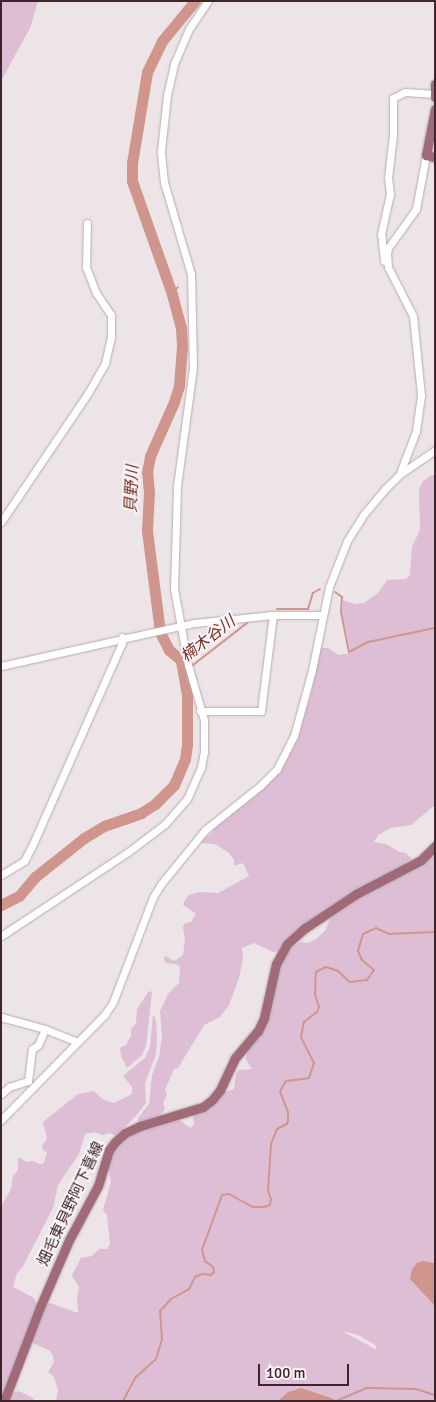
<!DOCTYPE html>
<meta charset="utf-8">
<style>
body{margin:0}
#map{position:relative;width:436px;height:1402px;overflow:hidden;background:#ede4e8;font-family:Signika,"Noto Sans JP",sans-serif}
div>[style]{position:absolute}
.green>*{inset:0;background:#ddbed5}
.water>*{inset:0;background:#d0968e}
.stream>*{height:2px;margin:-1px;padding:0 1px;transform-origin:1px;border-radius:1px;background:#d0968e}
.river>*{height:11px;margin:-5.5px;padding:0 5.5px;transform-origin:5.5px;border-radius:5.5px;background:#d0968e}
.roads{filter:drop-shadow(0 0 1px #b8aaaf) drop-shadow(0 0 1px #b8aaaf)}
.minor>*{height:7px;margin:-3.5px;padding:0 3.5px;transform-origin:3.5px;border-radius:3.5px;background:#fff}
.major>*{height:9px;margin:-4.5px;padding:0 4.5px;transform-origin:4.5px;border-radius:4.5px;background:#a16a79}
span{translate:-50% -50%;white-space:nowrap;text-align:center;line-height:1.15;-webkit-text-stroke:4px #f9f4f7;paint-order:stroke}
.street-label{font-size:15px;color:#3e242b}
.water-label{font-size:16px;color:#782c20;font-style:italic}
.frame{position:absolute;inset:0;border:2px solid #3e242b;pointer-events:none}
.scale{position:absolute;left:258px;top:1364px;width:91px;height:22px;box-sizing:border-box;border:2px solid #3e242b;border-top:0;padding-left:6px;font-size:15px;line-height:18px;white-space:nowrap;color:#3e242b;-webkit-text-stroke:4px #f9f4f7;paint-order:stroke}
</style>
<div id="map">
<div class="green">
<i style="clip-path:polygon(1px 1px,38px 1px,30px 28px,1px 81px)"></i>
<i style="clip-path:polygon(432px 475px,435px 476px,435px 805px,411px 825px,391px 828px,378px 835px,374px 842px,386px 844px,400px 852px,406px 853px,412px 859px,384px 876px,279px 951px,273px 952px,254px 943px,242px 948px,243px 958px,239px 978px,229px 1005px,220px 1017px,204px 1025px,178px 1068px,174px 1069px,165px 1090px,167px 1095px,163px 1103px,165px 1109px,160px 1116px,139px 1122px,138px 1118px,149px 1104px,152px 1075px,159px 1057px,162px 1036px,160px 1011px,168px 994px,179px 983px,180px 966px,176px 964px,165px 963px,164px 958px,166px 956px,174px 961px,183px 955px,185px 940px,183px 927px,185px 923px,191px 922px,196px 914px,183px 905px,185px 900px,189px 895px,199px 892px,218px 893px,249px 876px,243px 863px,234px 866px,234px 860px,229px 853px,215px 844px,202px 843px,202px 839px,211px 834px,218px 822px,262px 789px,278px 772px,289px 754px,301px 724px,311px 694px,320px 648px,328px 648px,339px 655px,351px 653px,342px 613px,343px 600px,355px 604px,364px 603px,378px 593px,387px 580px,406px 579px,410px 575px,412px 547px,420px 530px,419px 489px,423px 481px)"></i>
<i style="clip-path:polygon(evenodd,435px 851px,435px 1401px,335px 1401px,295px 1389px,278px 1401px,56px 1401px,58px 1390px,54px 1377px,48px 1372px,54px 1362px,53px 1356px,50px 1351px,33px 1343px,31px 1339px,47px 1302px,78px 1313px,77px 1297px,79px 1287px,72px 1276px,73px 1273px,81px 1258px,92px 1256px,99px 1249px,107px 1249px,110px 1244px,107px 1215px,103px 1210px,111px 1182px,108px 1165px,118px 1143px,135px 1130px,177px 1118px,190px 1128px,194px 1125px,193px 1114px,210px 1109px,225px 1092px,234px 1089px,236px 1074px,239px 1070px,252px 1069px,246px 1060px,247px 1052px,261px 1035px,267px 1023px,278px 971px,290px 948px,300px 942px,307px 943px,315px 940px,325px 931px,330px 919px,371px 890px,415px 869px,435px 851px,342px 1331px,358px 1335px,375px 1345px,377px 1350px,342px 1331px)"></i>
<i style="clip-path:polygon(149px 991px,152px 992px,146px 1046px,142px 1055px,127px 1068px,121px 1056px,120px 1048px,126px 1045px,131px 1036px,131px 1029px,136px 1023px,137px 1009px)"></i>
<i style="clip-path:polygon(153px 1014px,156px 1020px,157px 1037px,156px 1054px,145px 1083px,146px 1103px,135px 1117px,116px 1136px,110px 1133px,102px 1135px,95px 1132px,85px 1134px,79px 1154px,58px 1185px,53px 1208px,22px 1268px,17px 1273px,13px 1287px,34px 1298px,37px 1304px,1px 1399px,1px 1207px,11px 1189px,13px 1176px,18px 1170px,18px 1159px,19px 1157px,27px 1162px,33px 1161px,40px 1164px,44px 1163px,47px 1152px,43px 1150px,42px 1146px,47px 1139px,43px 1122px,78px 1094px,94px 1091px,102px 1099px,114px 1103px,132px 1094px,132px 1087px,123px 1076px,145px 1058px,150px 1047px)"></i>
<i style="clip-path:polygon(19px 1391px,33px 1398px,34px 1401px,8px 1401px,13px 1393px)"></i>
</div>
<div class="water">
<i style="clip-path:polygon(423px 1261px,435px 1263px,435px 1306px,410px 1279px,412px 1269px,417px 1263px)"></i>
<i style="clip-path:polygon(301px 1388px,334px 1399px,335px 1401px,278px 1401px,288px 1392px)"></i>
</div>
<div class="stream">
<i style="left:172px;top:294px;width:9px;rotate:-49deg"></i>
<i style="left:335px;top:592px;width:9px;rotate:36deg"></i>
<i style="left:342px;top:597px;width:15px;rotate:94deg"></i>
<i style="left:341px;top:612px;width:41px;rotate:78.7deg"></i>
<i style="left:349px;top:652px;width:21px;rotate:-28deg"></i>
<i style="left:368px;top:642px;width:68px;rotate:-11.8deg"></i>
<i style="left:277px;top:609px;width:31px"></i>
<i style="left:308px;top:609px;width:17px;rotate:-73deg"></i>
<i style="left:313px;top:593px;width:8px;rotate:-30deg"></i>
<i style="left:184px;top:672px;width:80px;rotate:-37.9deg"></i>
<i style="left:123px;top:1401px;width:26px;rotate:-62deg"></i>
<i style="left:135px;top:1378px;width:28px;rotate:-42deg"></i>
<i style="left:156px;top:1359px;width:21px;rotate:-73deg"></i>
<i style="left:162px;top:1339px;width:28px;rotate:-94deg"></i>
<i style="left:160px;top:1311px;width:16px;rotate:-47deg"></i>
<i style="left:171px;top:1299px;width:21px;rotate:-29deg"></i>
<i style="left:189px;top:1289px;width:13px;rotate:-63deg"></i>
<i style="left:195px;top:1277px;width:8px;rotate:-23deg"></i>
<i style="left:202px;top:1274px;width:9px;rotate:6deg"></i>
<i style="left:211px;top:1275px;width:4px;rotate:-45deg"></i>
<i style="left:214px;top:1272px;width:5px;rotate:-101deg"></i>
<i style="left:213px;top:1267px;width:10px;rotate:-143deg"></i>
<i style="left:205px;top:1261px;width:11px;rotate:-105deg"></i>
<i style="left:202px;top:1250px;width:59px;rotate:-70deg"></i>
<i style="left:222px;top:1195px;width:7px;rotate:-8deg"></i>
<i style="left:229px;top:1194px;width:26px;rotate:29deg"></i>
<i style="left:252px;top:1207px;width:12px"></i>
<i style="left:264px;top:1207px;width:6px;rotate:-18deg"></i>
<i style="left:270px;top:1205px;width:6px;rotate:-81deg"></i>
<i style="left:271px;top:1199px;width:9px;rotate:-111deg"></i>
<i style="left:268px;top:1191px;width:47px;rotate:-86.3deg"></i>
<i style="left:271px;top:1144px;width:16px;rotate:-68deg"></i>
<i style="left:277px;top:1129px;width:11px;rotate:-27deg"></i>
<i style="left:287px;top:1124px;width:3px;rotate:-72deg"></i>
<i style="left:288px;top:1121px;width:9px;rotate:-90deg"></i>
<i style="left:288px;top:1112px;width:22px;rotate:-111deg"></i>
<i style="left:280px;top:1091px;width:12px;rotate:-59deg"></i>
<i style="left:286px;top:1081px;width:23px;rotate:-7deg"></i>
<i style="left:309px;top:1078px;width:16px;rotate:-72deg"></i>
<i style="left:314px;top:1063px;width:29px;rotate:-117deg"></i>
<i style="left:301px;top:1037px;width:15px;rotate:-79deg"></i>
<i style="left:304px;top:1022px;width:16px;rotate:-38deg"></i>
<i style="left:317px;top:1012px;width:5px;rotate:-68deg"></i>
<i style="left:319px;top:1007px;width:13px;rotate:-108deg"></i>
<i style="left:315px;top:995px;width:23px;rotate:-88deg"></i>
<i style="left:316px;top:972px;width:11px;rotate:-27deg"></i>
<i style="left:326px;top:967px;width:13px;rotate:18deg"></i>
<i style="left:338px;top:971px;width:16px;rotate:43deg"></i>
<i style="left:350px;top:982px;width:17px;rotate:-7deg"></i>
<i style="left:367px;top:980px;width:12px;rotate:-55deg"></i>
<i style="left:374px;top:970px;width:16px;rotate:-140deg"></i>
<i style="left:362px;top:960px;width:10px;rotate:-114deg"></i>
<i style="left:358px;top:951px;width:18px;rotate:-74deg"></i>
<i style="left:363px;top:934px;width:14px;rotate:-25deg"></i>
<i style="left:376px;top:928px;width:14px;rotate:25deg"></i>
<i style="left:389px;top:934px;width:46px;rotate:-2.5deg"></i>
<i style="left:336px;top:1401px;width:34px;rotate:-23deg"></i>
<i style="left:367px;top:1388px;width:49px;rotate:1.2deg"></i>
<i style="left:416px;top:1389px;width:20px;rotate:18deg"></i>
</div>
<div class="river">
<i style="left:1px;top:905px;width:20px;rotate:-27deg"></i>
<i style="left:19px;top:896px;width:25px;rotate:-50deg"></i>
<i style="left:35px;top:877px;width:63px;rotate:-38.5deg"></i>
<i style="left:84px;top:838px;width:23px;rotate:-31deg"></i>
<i style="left:104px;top:826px;width:39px;rotate:-19deg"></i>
<i style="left:141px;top:813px;width:17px;rotate:-33deg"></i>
<i style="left:155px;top:804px;width:27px;rotate:-45deg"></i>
<i style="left:174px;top:785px;width:28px;rotate:-67deg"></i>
<i style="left:185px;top:759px;width:14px;rotate:-82deg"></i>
<i style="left:187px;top:745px;width:50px;rotate:-90deg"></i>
<i style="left:187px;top:695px;width:36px;rotate:-100deg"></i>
<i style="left:181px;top:660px;width:16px;rotate:-140deg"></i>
<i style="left:169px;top:650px;width:20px;rotate:-117deg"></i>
<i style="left:160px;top:632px;width:103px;rotate:-97.3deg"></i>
<i style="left:147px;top:530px;width:37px;rotate:-87deg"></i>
<i style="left:149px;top:493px;width:21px;rotate:-95deg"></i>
<i style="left:147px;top:472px;width:16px;rotate:-79deg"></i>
<i style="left:150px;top:456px;width:59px;rotate:-66deg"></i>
<i style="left:174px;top:402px;width:17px;rotate:-73deg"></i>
<i style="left:179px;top:386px;width:40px;rotate:-85.7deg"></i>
<i style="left:182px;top:346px;width:18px;rotate:-93deg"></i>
<i style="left:181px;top:328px;width:35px;rotate:-105deg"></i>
<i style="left:172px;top:294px;width:120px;rotate:-109.5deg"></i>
<i style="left:132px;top:181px;width:18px;rotate:-90deg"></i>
<i style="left:132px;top:163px;width:92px;rotate:-80.6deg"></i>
<i style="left:147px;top:72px;width:34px;rotate:-64deg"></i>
<i style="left:162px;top:41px;width:52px;rotate:-50.5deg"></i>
</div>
<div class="roads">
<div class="minor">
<i style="left:384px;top:261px;width:27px;rotate:-96deg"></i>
<i style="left:381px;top:234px;width:41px;rotate:-77.3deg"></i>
<i style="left:390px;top:194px;width:16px;rotate:-97deg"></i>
<i style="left:388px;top:178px;width:43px;rotate:-83.4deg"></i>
<i style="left:393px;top:135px;width:37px;rotate:-90deg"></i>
<i style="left:393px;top:98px;width:13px;rotate:-27deg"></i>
<i style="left:405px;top:92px;width:30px;rotate:4deg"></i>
<i style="left:400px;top:473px;width:45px;rotate:-69.1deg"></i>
<i style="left:416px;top:431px;width:36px;rotate:-82deg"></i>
<i style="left:421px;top:395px;width:79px;rotate:-95.8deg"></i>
<i style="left:413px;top:316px;width:55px;rotate:-117deg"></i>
<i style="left:388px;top:267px;width:13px;rotate:-94deg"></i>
<i style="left:387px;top:254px;width:6px;rotate:-81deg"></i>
<i style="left:388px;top:248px;width:48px;rotate:-54.3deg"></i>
<i style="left:416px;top:209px;width:55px;rotate:-79.5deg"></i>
<i style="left:1px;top:522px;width:156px;rotate:-56deg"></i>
<i style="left:88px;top:393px;width:34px;rotate:-60deg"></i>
<i style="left:105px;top:363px;width:28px;rotate:-77deg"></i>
<i style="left:111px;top:336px;width:21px;rotate:-90deg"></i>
<i style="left:111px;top:315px;width:27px;rotate:-124deg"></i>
<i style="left:96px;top:293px;width:28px;rotate:-111deg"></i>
<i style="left:86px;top:267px;width:44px;rotate:-88.7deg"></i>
<i style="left:1px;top:666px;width:198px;rotate:-12.6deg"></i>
<i style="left:194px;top:623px;width:79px;rotate:-5.8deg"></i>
<i style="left:273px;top:615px;width:50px"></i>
<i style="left:200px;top:711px;width:61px"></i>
<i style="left:261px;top:711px;width:97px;rotate:-82.9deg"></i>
<i style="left:1px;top:875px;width:27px;rotate:-31deg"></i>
<i style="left:24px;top:861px;width:17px;rotate:-62deg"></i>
<i style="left:32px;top:846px;width:222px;rotate:-66.1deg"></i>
<i style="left:122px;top:643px;width:6px;rotate:-90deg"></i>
<i style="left:1px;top:936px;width:152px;rotate:-33.5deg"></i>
<i style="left:128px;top:852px;width:46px;rotate:-37.1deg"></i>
<i style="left:165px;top:824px;width:33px;rotate:-49deg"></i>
<i style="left:187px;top:799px;width:35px;rotate:-66deg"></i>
<i style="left:201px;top:767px;width:15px;rotate:-79deg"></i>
<i style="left:204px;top:752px;width:32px;rotate:-90deg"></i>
<i style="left:204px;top:720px;width:57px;rotate:-106.2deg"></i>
<i style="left:188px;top:665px;width:77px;rotate:-100.4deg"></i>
<i style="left:174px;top:589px;width:103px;rotate:-88.3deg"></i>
<i style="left:177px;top:486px;width:120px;rotate:-82.3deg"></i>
<i style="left:193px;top:367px;width:93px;rotate:-91.2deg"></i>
<i style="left:191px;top:274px;width:96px;rotate:-106.4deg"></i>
<i style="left:164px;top:182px;width:31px;rotate:-96deg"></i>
<i style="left:161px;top:151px;width:56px;rotate:-83.9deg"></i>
<i style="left:167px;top:95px;width:32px;rotate:-77deg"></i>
<i style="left:174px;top:64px;width:38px;rotate:-67deg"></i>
<i style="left:189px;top:29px;width:34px;rotate:-56deg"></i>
<i style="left:1px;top:1017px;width:46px;rotate:15.3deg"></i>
<i style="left:45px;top:1029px;width:35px;rotate:22deg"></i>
<i style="left:1px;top:1094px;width:11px;rotate:-41deg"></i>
<i style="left:9px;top:1087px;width:20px;rotate:-18deg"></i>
<i style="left:28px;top:1081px;width:32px;rotate:-83deg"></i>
<i style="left:32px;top:1049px;width:7px;rotate:-34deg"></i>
<i style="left:38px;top:1045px;width:17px;rotate:-66deg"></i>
<i style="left:1px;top:1120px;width:148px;rotate:-45.5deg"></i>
<i style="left:105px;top:1014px;width:14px;rotate:-56deg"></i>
<i style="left:113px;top:1002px;width:112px;rotate:-69.1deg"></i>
<i style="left:153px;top:897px;width:15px;rotate:-58deg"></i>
<i style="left:161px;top:884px;width:70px;rotate:-50.8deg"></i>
<i style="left:205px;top:830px;width:70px;rotate:-38.7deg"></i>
<i style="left:260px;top:786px;width:24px;rotate:-45deg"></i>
<i style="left:277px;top:769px;width:37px;rotate:-63deg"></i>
<i style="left:294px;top:736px;width:68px;rotate:-74.7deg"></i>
<i style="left:312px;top:670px;width:85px;rotate:-78.4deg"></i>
<i style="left:329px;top:587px;width:49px;rotate:-68.6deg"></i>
<i style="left:347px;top:541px;width:32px;rotate:-58deg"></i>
<i style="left:364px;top:514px;width:33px;rotate:-50deg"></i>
<i style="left:385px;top:489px;width:21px;rotate:-45deg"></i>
<i style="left:400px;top:474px;width:42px;rotate:-34.4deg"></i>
</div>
<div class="major">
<i style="left:435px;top:84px;width:13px;rotate:90deg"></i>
<i style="left:435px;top:109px;width:47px;rotate:101.1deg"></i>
<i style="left:426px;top:155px;width:9px;rotate:13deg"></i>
<i style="left:4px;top:1401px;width:101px;rotate:-69deg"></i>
<i style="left:40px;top:1307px;width:73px;rotate:-66.6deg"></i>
<i style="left:69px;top:1240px;width:61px;rotate:-61.8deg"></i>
<i style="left:98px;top:1186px;width:38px;rotate:-73deg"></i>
<i style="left:109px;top:1150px;width:10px;rotate:-53deg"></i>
<i style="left:115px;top:1142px;width:13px;rotate:-42deg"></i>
<i style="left:125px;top:1133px;width:17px;rotate:-25deg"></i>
<i style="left:140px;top:1126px;width:66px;rotate:-16.8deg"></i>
<i style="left:203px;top:1107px;width:11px;rotate:-38deg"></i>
<i style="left:212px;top:1100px;width:13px;rotate:-51deg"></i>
<i style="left:220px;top:1090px;width:35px;rotate:-65deg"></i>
<i style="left:235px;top:1058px;width:35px;rotate:-50deg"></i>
<i style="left:258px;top:1031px;width:14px;rotate:-65deg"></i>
<i style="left:264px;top:1018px;width:55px;rotate:-77.5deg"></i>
<i style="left:276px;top:964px;width:23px;rotate:-61deg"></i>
<i style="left:287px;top:944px;width:24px;rotate:-42deg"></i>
<i style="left:305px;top:928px;width:61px;rotate:-33.7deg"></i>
<i style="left:356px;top:894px;width:73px;rotate:-27.6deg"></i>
<i style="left:421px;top:860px;width:20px;rotate:-45deg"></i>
</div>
</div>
<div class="street-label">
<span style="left:71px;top:1204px;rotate:-65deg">畑毛東貝野阿下喜線</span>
</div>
<div class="water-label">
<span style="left:132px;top:489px;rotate:-88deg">貝野川</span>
<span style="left:208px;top:639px;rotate:-38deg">楠木谷川</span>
</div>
<div class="frame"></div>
<div class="scale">100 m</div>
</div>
